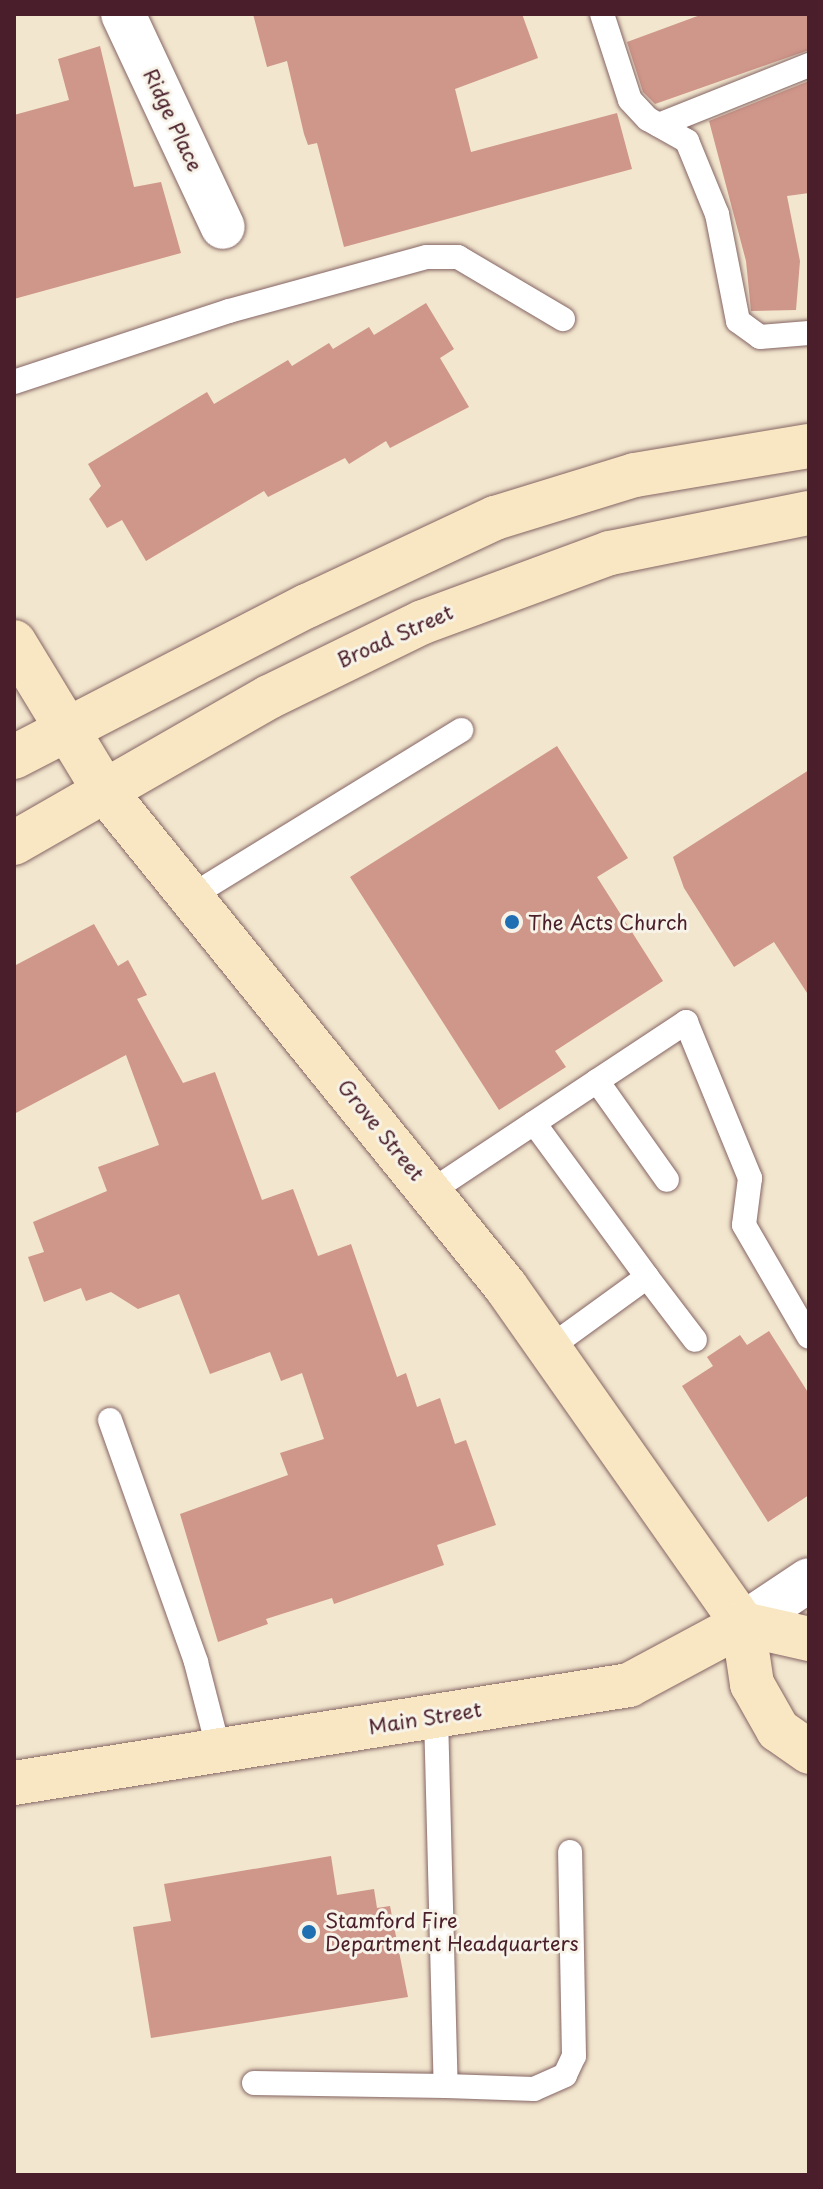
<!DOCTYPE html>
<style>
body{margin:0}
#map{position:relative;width:823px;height:2189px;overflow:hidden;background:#f2e6ce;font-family:"Playpen Sans",sans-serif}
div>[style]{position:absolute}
.building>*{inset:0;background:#cf968a}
.roads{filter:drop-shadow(0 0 2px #856564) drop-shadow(0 0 2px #856564)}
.lane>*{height:24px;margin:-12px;padding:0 12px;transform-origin:12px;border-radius:12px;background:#fff}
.street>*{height:44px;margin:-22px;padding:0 22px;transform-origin:22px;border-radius:22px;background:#fff}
.secondary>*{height:44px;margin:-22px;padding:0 22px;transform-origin:22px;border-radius:22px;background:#f9e7c3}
.dots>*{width:22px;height:22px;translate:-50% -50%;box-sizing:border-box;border:4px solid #f7f3e8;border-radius:50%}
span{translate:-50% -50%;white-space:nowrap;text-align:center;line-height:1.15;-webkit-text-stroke:6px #f7f3e8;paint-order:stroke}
.street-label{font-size:20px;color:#4a1f2b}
.poi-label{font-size:20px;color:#4a1f2b}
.left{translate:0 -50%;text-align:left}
.frame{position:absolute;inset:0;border:16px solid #4a1f2b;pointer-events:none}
</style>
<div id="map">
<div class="building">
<i style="clip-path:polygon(253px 14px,522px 14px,538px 58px,455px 89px,471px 152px,617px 113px,632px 169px,344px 247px,317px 143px,308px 145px,304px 134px,287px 61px,267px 67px)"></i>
<i style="clip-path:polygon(703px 14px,809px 14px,809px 50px,655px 104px,643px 92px,627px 42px)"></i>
<i style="clip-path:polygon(100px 46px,134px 187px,161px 182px,181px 253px,14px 299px,14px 115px,69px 100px,58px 59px)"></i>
<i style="clip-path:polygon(809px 81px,809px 193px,787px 196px,800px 261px,796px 310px,751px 311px,746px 261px,709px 121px)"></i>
<i style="clip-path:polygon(426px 303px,454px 349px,440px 358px,469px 407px,390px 448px,386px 441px,349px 464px,345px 458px,268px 497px,264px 491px,146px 561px,122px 520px,107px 528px,89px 499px,101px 486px,88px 464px,207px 392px,214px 404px,288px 360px,292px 366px,329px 343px,333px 349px,369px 327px,374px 335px)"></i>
<i style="clip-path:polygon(557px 746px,628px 858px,597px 877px,663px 981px,555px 1051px,566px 1067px,499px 1110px,350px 877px)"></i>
<i style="clip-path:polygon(809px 770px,809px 996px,774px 942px,734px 967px,684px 888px,673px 857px)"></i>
<i style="clip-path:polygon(94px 924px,118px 966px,128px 960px,147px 995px,137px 999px,183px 1083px,215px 1072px,262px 1200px,293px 1189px,318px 1256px,351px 1244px,397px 1377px,406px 1373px,417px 1407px,440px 1398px,455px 1444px,466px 1440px,496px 1525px,437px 1545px,444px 1565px,334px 1604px,332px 1598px,266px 1619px,268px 1624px,218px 1642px,180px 1514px,288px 1475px,280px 1453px,324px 1439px,302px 1373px,281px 1381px,270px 1352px,210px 1374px,179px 1294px,138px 1309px,111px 1292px,86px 1301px,81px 1288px,44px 1302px,28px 1257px,44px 1252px,33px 1222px,107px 1191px,98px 1167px,159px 1145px,126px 1055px,14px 1114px,14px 966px)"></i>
<i style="clip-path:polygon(769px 1331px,809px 1394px,809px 1495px,768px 1522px,682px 1386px,713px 1366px,707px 1357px,740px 1335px,747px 1345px)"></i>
<i style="clip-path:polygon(331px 1856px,337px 1895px,374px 1889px,377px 1908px,390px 1906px,408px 1997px,151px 2038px,133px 1927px,171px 1921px,164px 1884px)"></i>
</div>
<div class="roads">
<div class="lane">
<i style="left:602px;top:14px;width:90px;rotate:72deg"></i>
<i style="left:630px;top:100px;width:26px;rotate:47deg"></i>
<i style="left:648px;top:119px;width:45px;rotate:29.4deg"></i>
<i style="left:687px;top:141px;width:79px;rotate:67.7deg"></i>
<i style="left:717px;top:214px;width:109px;rotate:78.9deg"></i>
<i style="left:738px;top:321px;width:27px;rotate:36deg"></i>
<i style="left:760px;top:337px;width:49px;rotate:-4.7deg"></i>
<i style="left:659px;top:125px;width:162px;rotate:-21.8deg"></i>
<i style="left:14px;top:382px;width:226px;rotate:-18.3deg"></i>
<i style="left:229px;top:311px;width:205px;rotate:-15.3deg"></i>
<i style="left:427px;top:257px;width:31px"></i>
<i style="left:458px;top:257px;width:122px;rotate:30.6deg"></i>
<i style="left:193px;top:895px;width:315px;rotate:-31.6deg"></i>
<i style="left:597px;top:1081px;width:107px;rotate:-33.5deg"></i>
<i style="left:686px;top:1022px;width:169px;rotate:67.7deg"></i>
<i style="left:750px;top:1178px;width:47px;rotate:97.3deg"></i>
<i style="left:744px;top:1225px;width:129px;rotate:59.9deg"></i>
<i style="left:534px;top:1123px;width:191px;rotate:53.7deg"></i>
<i style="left:647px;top:1277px;width:121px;rotate:144.1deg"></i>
<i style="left:430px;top:1192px;width:201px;rotate:-33.6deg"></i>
<i style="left:597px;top:1081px;width:121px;rotate:54.7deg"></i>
<i style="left:647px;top:1277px;width:79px;rotate:52.7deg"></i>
<i style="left:110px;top:1420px;width:257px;rotate:70.4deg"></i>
<i style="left:196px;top:1662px;width:92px;rotate:75.5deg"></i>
<i style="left:436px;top:1716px;width:370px;rotate:88.5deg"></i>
<i style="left:446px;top:2086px;width:88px;rotate:2deg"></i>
<i style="left:534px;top:2089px;width:34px;rotate:-24deg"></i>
<i style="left:565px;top:2075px;width:21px;rotate:-65deg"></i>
<i style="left:574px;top:2056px;width:204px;rotate:-91.1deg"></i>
<i style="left:254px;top:2083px;width:192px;rotate:0.9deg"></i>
</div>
<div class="street">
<i style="left:123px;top:14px;width:235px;rotate:64.9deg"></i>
<i style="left:743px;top:1624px;width:79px;rotate:-33.7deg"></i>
</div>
<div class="secondary">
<i style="left:14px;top:642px;width:173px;rotate:58.7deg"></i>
<i style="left:104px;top:790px;width:639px;rotate:51.03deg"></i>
<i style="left:506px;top:1287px;width:412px;rotate:54.9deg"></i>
<i style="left:743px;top:1624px;width:61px;rotate:81.5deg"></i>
<i style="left:752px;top:1684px;width:53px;rotate:60.5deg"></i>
<i style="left:778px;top:1730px;width:38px;rotate:35deg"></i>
<i style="left:14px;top:757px;width:330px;rotate:-27.3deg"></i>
<i style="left:307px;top:606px;width:208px;rotate:-25.1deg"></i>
<i style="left:495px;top:518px;width:146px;rotate:-17.1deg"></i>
<i style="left:635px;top:475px;width:176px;rotate:-9.5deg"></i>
<i style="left:14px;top:843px;width:294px;rotate:-29.8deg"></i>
<i style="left:269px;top:697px;width:171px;rotate:-26deg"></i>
<i style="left:423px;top:622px;width:199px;rotate:-20.3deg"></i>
<i style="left:610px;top:553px;width:203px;rotate:-11.4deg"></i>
<i style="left:743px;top:1624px;width:68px;rotate:12.8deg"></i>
<i style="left:14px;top:1783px;width:623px;rotate:-9.05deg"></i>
<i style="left:629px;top:1685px;width:129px;rotate:-28.2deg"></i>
</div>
</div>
<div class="dots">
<i style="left:512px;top:922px;background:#1f6fb2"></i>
<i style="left:309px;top:1932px;background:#1f6fb2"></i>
</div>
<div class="street-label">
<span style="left:173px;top:120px;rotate:65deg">Ridge Place</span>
<span style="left:395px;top:636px;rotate:-24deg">Broad Street</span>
<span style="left:381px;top:1130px;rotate:51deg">Grove Street</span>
<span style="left:425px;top:1718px;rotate:-9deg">Main Street</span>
</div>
<div class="poi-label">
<span class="left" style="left:528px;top:922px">The Acts Church</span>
<span class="left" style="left:325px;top:1932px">Stamford Fire<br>Department Headquarters</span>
</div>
<div class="frame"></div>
</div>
